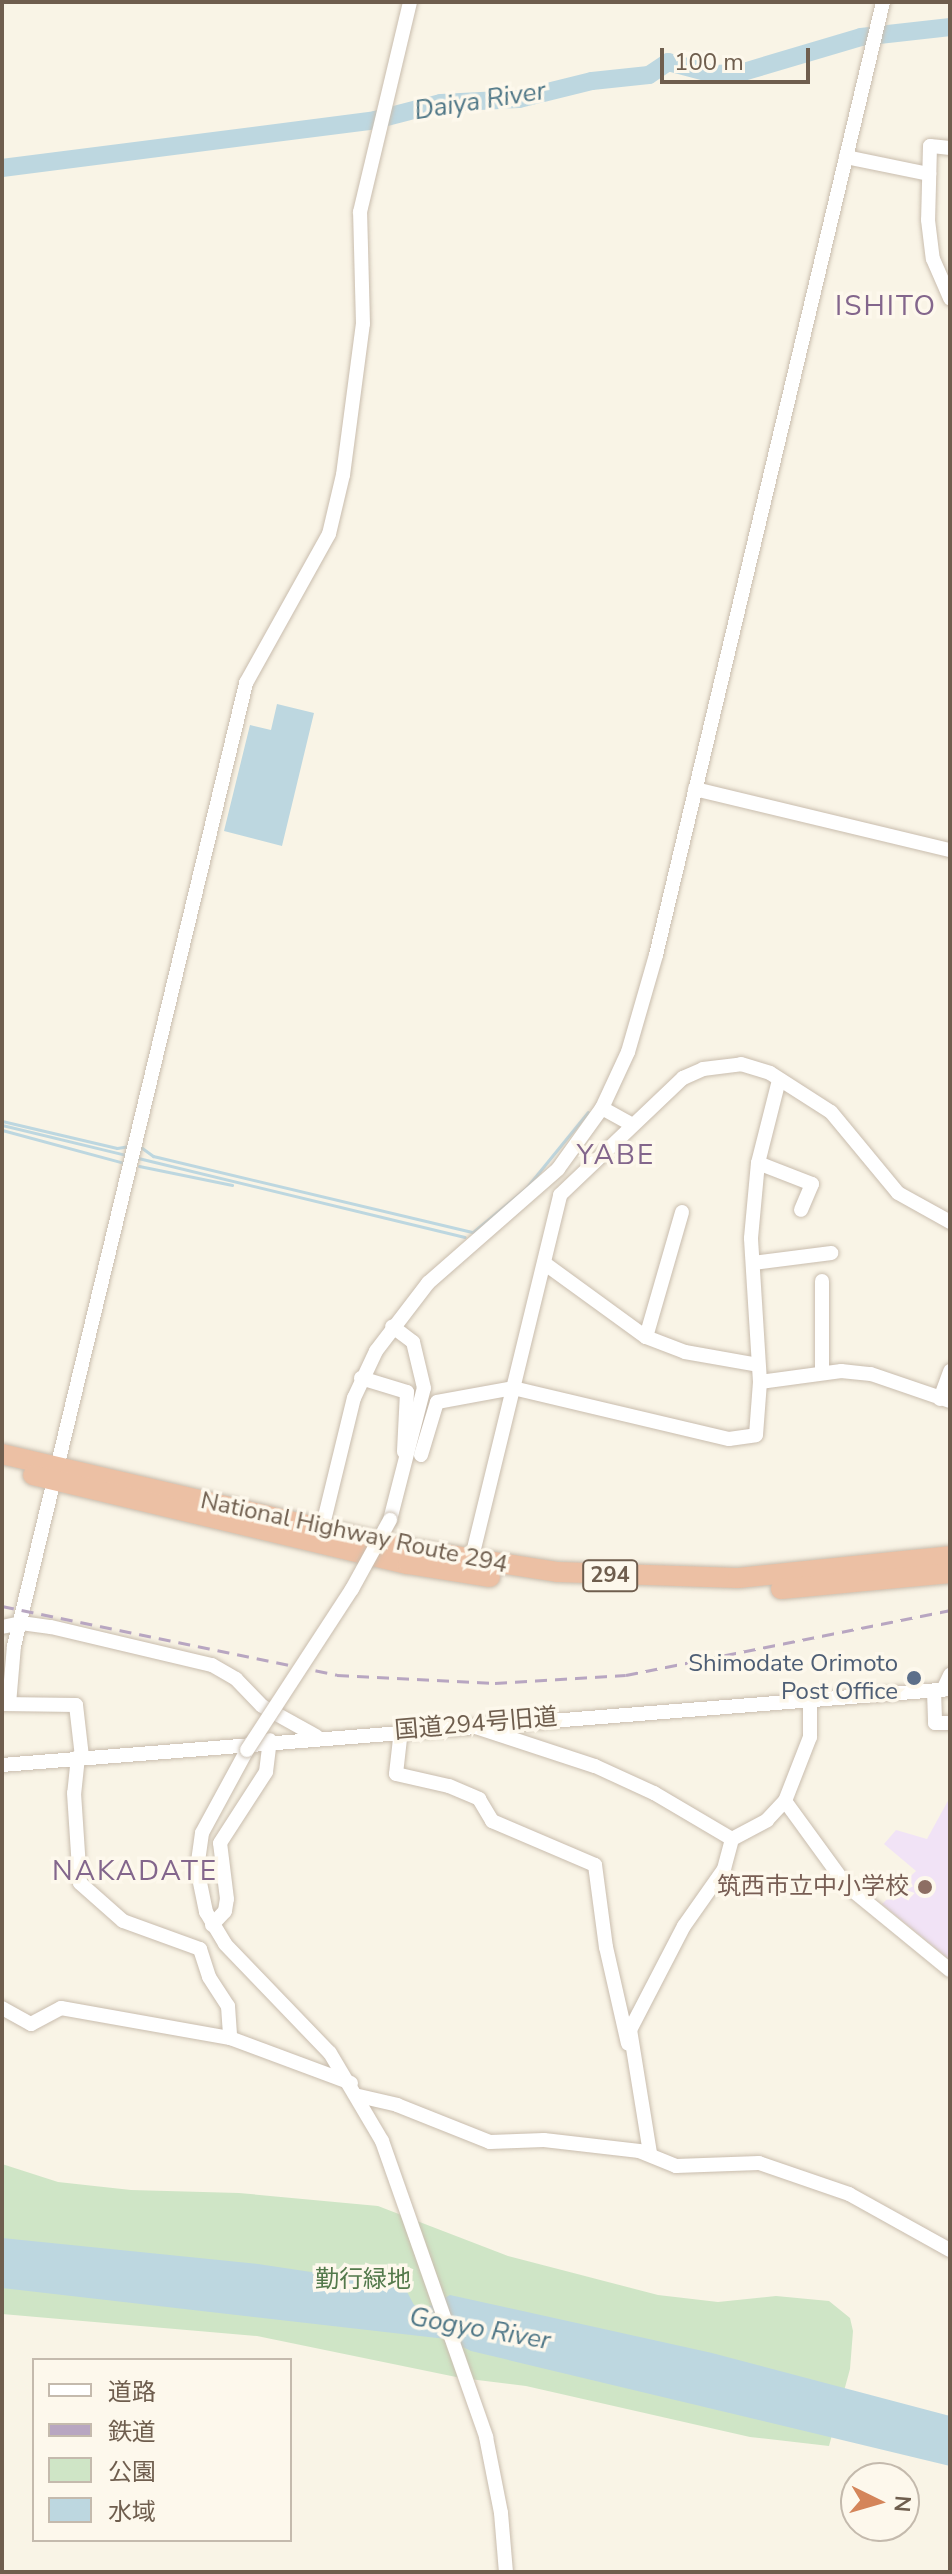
<!DOCTYPE html>
<meta charset="utf-8">
<style>
body{margin:0}
#map{position:relative;width:952px;height:2574px;overflow:hidden;background:#f9f4e6;font-family:"Nunito Sans","Noto Sans JP",sans-serif}
div>[style]{position:absolute}
.education>*{inset:0;background:#f1e3f6}
.green>*{inset:0;background:#cfe5c6}
.water>*{inset:0;background:#bdd7e0}
.stream>*{height:3px;margin:-1.5px;padding:0 1.5px;transform-origin:1.5px;border-radius:1.5px;background:#bdd7e0}
.river>*{height:18px;margin:-9px;padding:0 9px;transform-origin:9px;border-radius:9px;background:#bdd7e0}
.roads{filter:drop-shadow(0 0 2px #c9bdae) drop-shadow(0 0 2px #c9bdae)}
.minor>*{height:14px;margin:-7px;padding:0 7px;transform-origin:7px;border-radius:7px;background:#fff}
.highway>*{height:20px;margin:-10px;padding:0 10px;transform-origin:10px;border-radius:10px;background:#ecc0a4}
.rail>*{height:3px;margin-top:-1.5px;transform-origin:0;background:repeating-linear-gradient(90deg,#b8a6c1 0 12px,transparent 0 20px)}
.bridges{filter:drop-shadow(0 0 2px #c9bdae) drop-shadow(0 0 2px #c9bdae)}
.minor-bridge>*{height:14px;margin:-7px;padding:0 7px;transform-origin:7px;border-radius:7px;background:#fff}
.dots>*{width:22px;height:22px;translate:-50% -50%;box-sizing:border-box;border:4px solid #fdf8ec;border-radius:50%}
span{translate:-50% -50%;white-space:nowrap;text-align:center;line-height:1.15;-webkit-text-stroke:7px #fdf8ec;paint-order:stroke}
.shield-label span{padding:2px 6px;background:#fdf8ec;border:2px solid;border-radius:6px;-webkit-text-stroke-width:0}
.shield-label{font-size:22px;color:#6f5e4e;font-weight:700}
.street-label{font-size:24px;color:#6f5e4e}
.service-label{font-size:24px;color:#4e5e75}
.right{translate:-100% -50%;text-align:right}
.education-label{font-size:24px;color:#785e54}
.park-label{font-size:24px;color:#53794b}
.water-label{font-size:26px;color:#4e7686;font-style:italic}
.quarter-label{font-size:28px;color:#83668c;letter-spacing:2px}
.frame{position:absolute;inset:0;border:4px solid #6f5e4e;pointer-events:none}
.legend{position:absolute;left:32px;top:2358px;width:260px;height:184px;box-sizing:border-box;background:#fdf8ec;border:2px solid #c4baad;margin:0;padding:10px 14px;list-style:none;font-size:24px;color:#6f5e4e}
.legend li{display:flex;align-items:center;gap:16px;height:40px}
.legend b{width:40px;border:2px solid #c4baad}
.north{position:absolute;left:840px;top:2462px;width:80px;height:80px;box-sizing:border-box;background:#fdf8ec;border:2px solid #c4baad;border-radius:50%;rotate:95deg;font-size:22px;font-weight:700;line-height:32px;text-align:center;color:#6f5e4e}
.north::after{content:'';display:block;margin:auto;width:28px;height:36px;background:#d4855a;clip-path:polygon(50% 0,100% 100%,50% 72%,0 100%)}
.scale{position:absolute;left:660px;top:48px;width:150px;height:36px;box-sizing:border-box;border:4px solid #6f5e4e;border-top:0;padding-left:10px;font-size:24px;line-height:28px;white-space:nowrap;color:#6f5e4e;-webkit-text-stroke:6px #fdf8ec;paint-order:stroke}
</style>
<div id="map">
<div class="education">
<i style="clip-path:polygon(950px 1797px,950px 1960px,882px 1904px,916px 1871px,884px 1844px,896px 1830px,927px 1839px)"></i>
</div>
<div class="green">
<i style="clip-path:polygon(2px 2164px,58px 2182px,131px 2190px,239px 2193px,378px 2206px,508px 2256px,658px 2295px,718px 2302px,776px 2296px,829px 2301px,850px 2318px,853px 2331px,850px 2369px,829px 2446px,750px 2437px,526px 2386px,461px 2378px,257px 2336px,2px 2314px)"></i>
</div>
<div class="water">
<i style="clip-path:polygon(277px 704px,314px 713px,282px 846px,224px 831px,250px 725px,271px 730px)"></i>
<i style="clip-path:polygon(2px 2238px,258px 2264px,404px 2286px,414px 2305px,428px 2307px,450px 2295px,712px 2353px,950px 2416px,950px 2466px,471px 2351px,446px 2339px,2px 2288px)"></i>
</div>
<div class="stream">
<i style="left:2px;top:1121px;width:118px;rotate:13.2deg"></i>
<i style="left:117px;top:1148px;width:13px;rotate:-9deg"></i>
<i style="left:2px;top:1125px;width:128px;rotate:13.6deg"></i>
<i style="left:2px;top:1130px;width:126px;rotate:15.1deg"></i>
<i style="left:142px;top:1148px;width:14px;rotate:36deg"></i>
<i style="left:153px;top:1156px;width:329px;rotate:13.4deg"></i>
<i style="left:473px;top:1232px;width:69px;rotate:-39.7deg"></i>
<i style="left:526px;top:1188px;width:98px;rotate:-50.8deg"></i>
<i style="left:138px;top:1158px;width:336px;rotate:13.6deg"></i>
<i style="left:139px;top:1166px;width:95px;rotate:11.5deg"></i>
</div>
<div class="river">
<i style="left:2px;top:168px;width:376px;rotate:-7.3deg"></i>
<i style="left:375px;top:120px;width:68px;rotate:-14.4deg"></i>
<i style="left:441px;top:103px;width:78px;rotate:-2.9deg"></i>
<i style="left:519px;top:99px;width:75px;rotate:-13.9deg"></i>
<i style="left:592px;top:81px;width:57px;rotate:-6deg"></i>
<i style="left:649px;top:75px;width:23px;rotate:-34deg"></i>
<i style="left:668px;top:62px;width:47px;rotate:14.9deg"></i>
<i style="left:713px;top:74px;width:27px;rotate:-2deg"></i>
<i style="left:740px;top:73px;width:126px;rotate:-16.6deg"></i>
<i style="left:861px;top:37px;width:90px;rotate:-6.4deg"></i>
</div>
<div class="roads">
<div class="minor">
<i style="left:950px;top:148px;width:20px;rotate:-174deg"></i>
<i style="left:930px;top:146px;width:74px;rotate:91.5deg"></i>
<i style="left:928px;top:220px;width:39px;rotate:83deg"></i>
<i style="left:933px;top:259px;width:43px;rotate:66.4deg"></i>
<i style="left:846px;top:157px;width:85px;rotate:11.6deg"></i>
<i style="left:695px;top:789px;width:262px;rotate:13.5deg"></i>
<i style="left:602px;top:1108px;width:33px;rotate:29deg"></i>
<i style="left:758px;top:1163px;width:58px;rotate:21.3deg"></i>
<i style="left:812px;top:1184px;width:28px;rotate:113deg"></i>
<i style="left:544px;top:1263px;width:126px;rotate:36deg"></i>
<i style="left:646px;top:1337px;width:42px;rotate:21deg"></i>
<i style="left:685px;top:1352px;width:74px;rotate:10.1deg"></i>
<i style="left:753px;top:1263px;width:79px;rotate:-7.3deg"></i>
<i style="left:646px;top:1337px;width:130px;rotate:-73.9deg"></i>
<i style="left:822px;top:1373px;width:92px;rotate:-90deg"></i>
<i style="left:361px;top:1378px;width:48px;rotate:16.9deg"></i>
<i style="left:407px;top:1392px;width:60px;rotate:92.9deg"></i>
<i style="left:760px;top:1382px;width:82px;rotate:-7.7deg"></i>
<i style="left:841px;top:1371px;width:30px;rotate:6deg"></i>
<i style="left:871px;top:1374px;width:83px;rotate:18.9deg"></i>
<i style="left:940px;top:1399px;width:30px;rotate:-70deg"></i>
<i style="left:421px;top:1455px;width:55px;rotate:-73.2deg"></i>
<i style="left:437px;top:1402px;width:77px;rotate:-10.4deg"></i>
<i style="left:513px;top:1388px;width:222px;rotate:13.3deg"></i>
<i style="left:729px;top:1439px;width:27px;rotate:-8deg"></i>
<i style="left:756px;top:1435px;width:53px;rotate:-85.7deg"></i>
<i style="left:760px;top:1382px;width:144px;rotate:-93.6deg"></i>
<i style="left:751px;top:1238px;width:75px;rotate:-84.7deg"></i>
<i style="left:758px;top:1163px;width:86px;rotate:-75.8deg"></i>
<i style="left:390px;top:1520px;width:136px;rotate:-75.6deg"></i>
<i style="left:424px;top:1388px;width:47px;rotate:-103.4deg"></i>
<i style="left:413px;top:1342px;width:26px;rotate:-143deg"></i>
<i style="left:320px;top:1537px;width:143px;rotate:-76.3deg"></i>
<i style="left:354px;top:1398px;width:52px;rotate:-64.9deg"></i>
<i style="left:376px;top:1351px;width:86px;rotate:-52.6deg"></i>
<i style="left:428px;top:1283px;width:173px;rotate:-41.2deg"></i>
<i style="left:558px;top:1169px;width:75px;rotate:-54.2deg"></i>
<i style="left:602px;top:1108px;width:62px;rotate:-65.1deg"></i>
<i style="left:628px;top:1052px;width:101px;rotate:-73.9deg"></i>
<i style="left:656px;top:955px;width:980px;rotate:-76.6deg"></i>
<i style="left:471px;top:1561px;width:377px;rotate:-76.3deg"></i>
<i style="left:560px;top:1195px;width:170px;rotate:-43.6deg"></i>
<i style="left:683px;top:1078px;width:22px;rotate:-24deg"></i>
<i style="left:703px;top:1069px;width:38px;rotate:-7deg"></i>
<i style="left:741px;top:1064px;width:30px;rotate:17deg"></i>
<i style="left:770px;top:1073px;width:72px;rotate:32.6deg"></i>
<i style="left:831px;top:1112px;width:105px;rotate:50.4deg"></i>
<i style="left:898px;top:1193px;width:60px;rotate:29.1deg"></i>
<i style="left:2px;top:1627px;width:19px;rotate:-12deg"></i>
<i style="left:21px;top:1623px;width:30px;rotate:8deg"></i>
<i style="left:51px;top:1627px;width:165px;rotate:13.3deg"></i>
<i style="left:212px;top:1665px;width:28px;rotate:30deg"></i>
<i style="left:236px;top:1679px;width:37px;rotate:46deg"></i>
<i style="left:262px;top:1706px;width:62px;rotate:29.1deg"></i>
<i style="left:943px;top:1690px;width:17px;rotate:-65deg"></i>
<i style="left:934px;top:1691px;width:32px;rotate:88deg"></i>
<i style="left:935px;top:1723px;width:15px"></i>
<i style="left:2px;top:1704px;width:74px;rotate:0.8deg"></i>
<i style="left:76px;top:1705px;width:52px;rotate:83.4deg"></i>
<i style="left:9px;top:1704px;width:58px;rotate:-85.1deg"></i>
<i style="left:14px;top:1646px;width:991px;rotate:-76.45deg"></i>
<i style="left:246px;top:683px;width:171px;rotate:-60.9deg"></i>
<i style="left:329px;top:534px;width:61px;rotate:-76.7deg"></i>
<i style="left:343px;top:475px;width:152px;rotate:-82.5deg"></i>
<i style="left:363px;top:324px;width:112px;rotate:-91.5deg"></i>
<i style="left:360px;top:212px;width:216px;rotate:-76.6deg"></i>
<i style="left:473px;top:1726px;width:128px;rotate:18.2deg"></i>
<i style="left:595px;top:1766px;width:65px;rotate:24.6deg"></i>
<i style="left:654px;top:1793px;width:91px;rotate:30.5deg"></i>
<i style="left:401px;top:1730px;width:44px;rotate:96.5deg"></i>
<i style="left:396px;top:1774px;width:54px;rotate:12.8deg"></i>
<i style="left:449px;top:1786px;width:33px;rotate:23deg"></i>
<i style="left:479px;top:1799px;width:26px;rotate:59deg"></i>
<i style="left:492px;top:1821px;width:112px;rotate:23.1deg"></i>
<i style="left:595px;top:1865px;width:83px;rotate:82.4deg"></i>
<i style="left:606px;top:1947px;width:99px;rotate:77.2deg"></i>
<i style="left:247px;top:1750px;width:94px;rotate:118.5deg"></i>
<i style="left:202px;top:1833px;width:35px;rotate:98deg"></i>
<i style="left:197px;top:1868px;width:45px;rotate:78.4deg"></i>
<i style="left:206px;top:1912px;width:37px;rotate:59deg"></i>
<i style="left:225px;top:1944px;width:151px;rotate:46.1deg"></i>
<i style="left:330px;top:2053px;width:102px;rotate:59.4deg"></i>
<i style="left:382px;top:2141px;width:314px;rotate:70.6deg"></i>
<i style="left:486px;top:2437px;width:77px;rotate:78.8deg"></i>
<i style="left:501px;top:2513px;width:59px;rotate:85.2deg"></i>
<i style="left:78px;top:1757px;width:36px;rotate:96deg"></i>
<i style="left:74px;top:1793px;width:90px;rotate:86.2deg"></i>
<i style="left:80px;top:1883px;width:57px;rotate:41.5deg"></i>
<i style="left:123px;top:1921px;width:82px;rotate:20deg"></i>
<i style="left:200px;top:1949px;width:29px;rotate:72deg"></i>
<i style="left:209px;top:1977px;width:35px;rotate:57deg"></i>
<i style="left:228px;top:2006px;width:32px;rotate:86deg"></i>
<i style="left:2px;top:1765px;width:951px;rotate:-4.58deg"></i>
<i style="left:785px;top:1801px;width:104px;rotate:54deg"></i>
<i style="left:846px;top:1885px;width:134px;rotate:39.3deg"></i>
<i style="left:732px;top:1839px;width:40px;rotate:-28deg"></i>
<i style="left:767px;top:1820px;width:26px;rotate:-47deg"></i>
<i style="left:785px;top:1801px;width:69px;rotate:-68.7deg"></i>
<i style="left:810px;top:1737px;width:39px;rotate:-90deg"></i>
<i style="left:212px;top:1925px;width:19px;rotate:-47deg"></i>
<i style="left:225px;top:1911px;width:12px;rotate:-81deg"></i>
<i style="left:227px;top:1899px;width:56px;rotate:-97.1deg"></i>
<i style="left:220px;top:1843px;width:85px;rotate:-57.1deg"></i>
<i style="left:266px;top:1772px;width:32px;rotate:-83deg"></i>
<i style="left:2px;top:2008px;width:33px;rotate:29deg"></i>
<i style="left:31px;top:2024px;width:34px;rotate:-28deg"></i>
<i style="left:61px;top:2008px;width:172px;rotate:10.1deg"></i>
<i style="left:230px;top:2038px;width:129px;rotate:20.4deg"></i>
<i style="left:359px;top:2096px;width:39px;rotate:13deg"></i>
<i style="left:397px;top:2105px;width:100px;rotate:21.7deg"></i>
<i style="left:490px;top:2142px;width:54px;rotate:-2.1deg"></i>
<i style="left:544px;top:2140px;width:96px;rotate:6.6deg"></i>
<i style="left:639px;top:2151px;width:40px;rotate:22deg"></i>
<i style="left:676px;top:2166px;width:83px;rotate:-2.1deg"></i>
<i style="left:759px;top:2163px;width:95px;rotate:19deg"></i>
<i style="left:849px;top:2194px;width:115px;rotate:29deg"></i>
<i style="left:650px;top:2153px;width:125px;rotate:-99.2deg"></i>
<i style="left:630px;top:2030px;width:117px;rotate:-62.6deg"></i>
<i style="left:684px;top:1926px;width:70px;rotate:-54.9deg"></i>
<i style="left:724px;top:1869px;width:31px;rotate:-75deg"></i>
</div>
<div class="highway">
<i style="left:2px;top:1454px;width:420px;rotate:13.1deg"></i>
<i style="left:411px;top:1549px;width:149px;rotate:8.9deg"></i>
<i style="left:558px;top:1572px;width:180px;rotate:1.9deg"></i>
<i style="left:738px;top:1578px;width:213px;rotate:-5.9deg"></i>
<i style="left:33px;top:1475px;width:385px;rotate:13.4deg"></i>
<i style="left:408px;top:1564px;width:83px;rotate:9deg"></i>
<i style="left:781px;top:1589px;width:170px;rotate:-5.4deg"></i>
</div>
</div>
<div class="rail">
<i style="left:2px;top:1606px;width:342px;rotate:11.6deg"></i>
<i style="left:337px;top:1675px;width:158px;rotate:2.9deg"></i>
<i style="left:495px;top:1683px;width:131px;rotate:-3.5deg"></i>
<i style="left:626px;top:1675px;width:330px;rotate:-11.3deg"></i>
</div>
<div class="bridges">
<div class="minor-bridge">
<i style="left:247px;top:1750px;width:192px;rotate:-56.9deg"></i>
<i style="left:352px;top:1589px;width:79px;rotate:-61.2deg"></i>
</div>
</div>
<div class="dots">
<i style="left:914px;top:1678px;background:#5c6f8a"></i>
<i style="left:925px;top:1887px;background:#8d6e63"></i>
</div>
<div class="shield-label">
<span style="left:610px;top:1576px">294</span>
</div>
<div class="street-label">
<span style="left:354px;top:1533px;rotate:12deg">National Highway Route 294</span>
<span style="left:476px;top:1724px;rotate:-5deg">国道294号旧道</span>
</div>
<div class="service-label">
<span class="right" style="left:898px;top:1678px">Shimodate Orimoto<br>Post Office</span>
</div>
<div class="education-label">
<span class="right" style="left:909px;top:1887px">筑西市立中小学校</span>
</div>
<div class="park-label">
<span style="left:363px;top:2280px">勤行緑地</span>
</div>
<div class="water-label">
<span style="left:480px;top:101px;rotate:-9deg">Daiya River</span>
<span style="left:480px;top:2329px;rotate:10deg">Gogyo River</span>
</div>
<div class="quarter-label">
<span style="left:886px;top:306px">ISHITO</span>
<span style="left:616px;top:1155px">YABE</span>
<span style="left:135px;top:1871px">NAKADATE</span>
</div>
<div class="frame"></div>
<ul class="legend">
<li><b style="height:10px;background:#fff"></b>道路</li>
<li><b style="height:10px;background:#b8a6c1"></b>鉄道</li>
<li><b style="height:22px;background:#cfe5c6"></b>公園</li>
<li><b style="height:22px;background:#bdd7e0"></b>水域</li>
</ul>
<div class="north">N</div>
<div class="scale">100 m</div>
</div>
